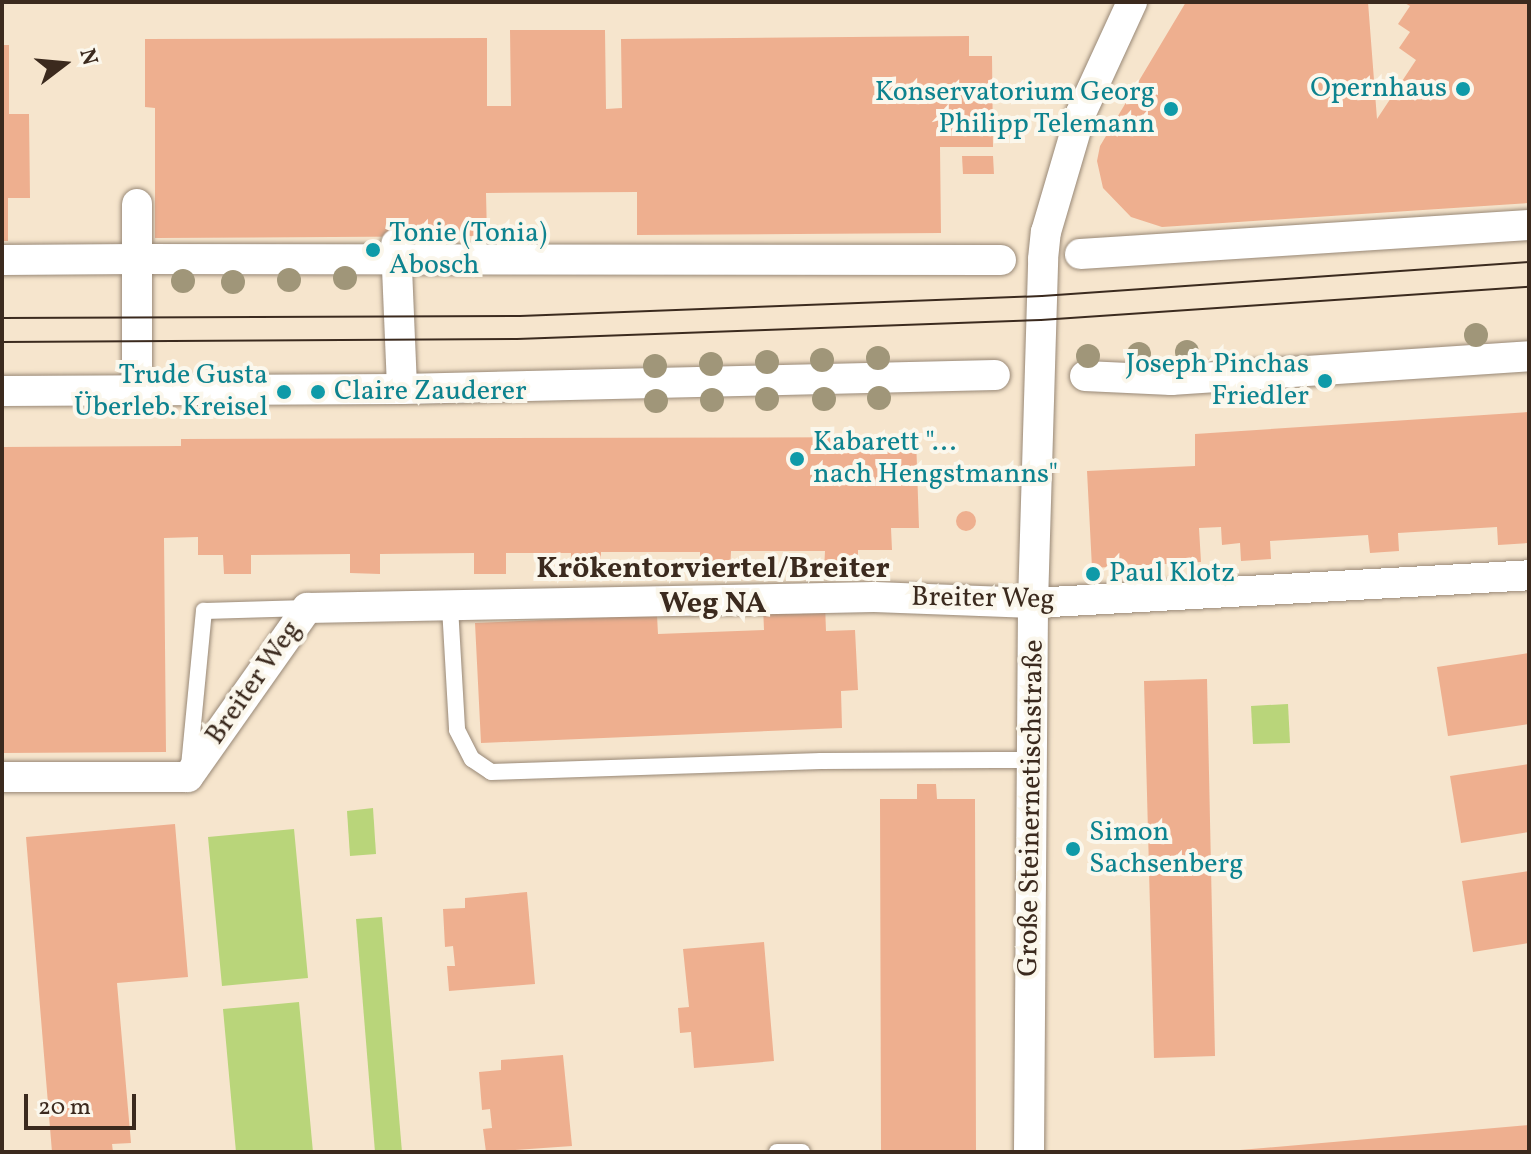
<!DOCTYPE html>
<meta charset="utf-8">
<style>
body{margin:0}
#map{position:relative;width:1531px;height:1154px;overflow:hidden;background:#f6e5cd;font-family:Vollkorn,serif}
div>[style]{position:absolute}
.green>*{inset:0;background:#b9d57a}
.building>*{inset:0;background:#eeaf8f}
.round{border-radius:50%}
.roads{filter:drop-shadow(0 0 2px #988876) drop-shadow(0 0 2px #988876)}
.lane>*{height:16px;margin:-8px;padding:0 8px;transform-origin:8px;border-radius:8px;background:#fff}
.street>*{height:30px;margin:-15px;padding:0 15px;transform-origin:15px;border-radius:15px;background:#fff}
.tram>*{height:2px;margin:-1px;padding:0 1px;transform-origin:1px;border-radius:1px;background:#3b2a1e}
.trees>*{width:24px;height:24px;margin:-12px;border-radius:50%;background:#a09679}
.dots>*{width:22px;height:22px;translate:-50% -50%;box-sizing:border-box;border:4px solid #fbf7ec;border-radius:50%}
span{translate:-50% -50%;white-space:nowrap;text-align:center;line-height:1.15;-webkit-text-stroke:8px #fbf7ec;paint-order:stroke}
.culture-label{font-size:28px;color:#0d838f}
.right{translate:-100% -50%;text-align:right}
.left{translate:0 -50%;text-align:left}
.street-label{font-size:28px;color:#3b2a1e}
.neighbourhood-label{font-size:30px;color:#3b2a1e;font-weight:700}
.frame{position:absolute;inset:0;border:4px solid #3b2a1e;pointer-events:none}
.north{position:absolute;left:24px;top:24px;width:80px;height:80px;-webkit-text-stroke:6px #fbf7ec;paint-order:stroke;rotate:74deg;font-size:22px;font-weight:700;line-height:32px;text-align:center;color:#3b2a1e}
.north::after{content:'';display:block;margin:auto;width:28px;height:36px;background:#3b2a1e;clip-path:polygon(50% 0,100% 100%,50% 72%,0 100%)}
.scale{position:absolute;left:24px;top:1094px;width:112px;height:36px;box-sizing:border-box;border:4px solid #3b2a1e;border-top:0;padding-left:10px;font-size:24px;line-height:28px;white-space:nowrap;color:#3b2a1e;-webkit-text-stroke:6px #fbf7ec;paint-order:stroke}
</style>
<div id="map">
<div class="green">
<i style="clip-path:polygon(1288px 704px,1290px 743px,1253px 744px,1251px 706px)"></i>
<i style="clip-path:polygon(373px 808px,376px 854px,350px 856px,347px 811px)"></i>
<i style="clip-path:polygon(294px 829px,308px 978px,222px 986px,208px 837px)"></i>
<i style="clip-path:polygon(382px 917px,402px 1152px,375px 1152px,356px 919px)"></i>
<i style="clip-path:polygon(299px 1002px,313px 1152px,236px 1152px,223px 1009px)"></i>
</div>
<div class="building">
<i style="clip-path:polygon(1186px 2px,1368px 2px,1377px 119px,1416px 60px,1399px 48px,1410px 32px,1398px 24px,1410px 6px,1403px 2px,1529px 2px,1529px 203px,1162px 227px,1131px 217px,1103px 188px,1097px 161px,1100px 146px)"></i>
<i style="clip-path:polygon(510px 30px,605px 30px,606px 109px,622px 108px,621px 39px,969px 36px,969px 56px,992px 56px,993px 147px,940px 147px,941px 233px,637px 235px,637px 192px,486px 193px,487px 236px,155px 238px,155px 108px,145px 107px,145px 39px,487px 38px,487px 106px,511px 106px)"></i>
<i style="clip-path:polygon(2px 45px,9px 45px,9px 114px,29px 114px,30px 198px,8px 198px,8px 241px,2px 241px)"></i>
<i style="clip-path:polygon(962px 156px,993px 156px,994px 174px,963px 174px)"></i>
<i style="clip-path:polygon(1529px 412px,1528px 543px,1498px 545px,1497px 527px,1398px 533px,1399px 551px,1370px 553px,1368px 535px,1270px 541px,1271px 559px,1241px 561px,1240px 543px,1222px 545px,1221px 527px,1199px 528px,1201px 562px,1092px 568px,1087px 471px,1195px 466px,1195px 434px)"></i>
<i style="clip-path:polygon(916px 437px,919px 528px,891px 528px,892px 550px,858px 550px,858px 571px,824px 571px,825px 551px,731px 551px,730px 572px,700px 572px,700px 552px,601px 552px,601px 574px,571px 574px,571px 553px,506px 553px,506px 574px,474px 574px,474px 553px,380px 554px,380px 574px,350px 573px,350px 554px,251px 555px,251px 574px,224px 574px,223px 555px,198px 555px,198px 537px,164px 538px,166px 752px,2px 753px,2px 447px,181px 446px,181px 439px)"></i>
<i class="round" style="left:956px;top:511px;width:20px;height:20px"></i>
<i style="clip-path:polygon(825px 604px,826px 631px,855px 630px,858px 690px,841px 691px,842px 728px,481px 743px,475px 623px,657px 615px,658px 634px,764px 630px,763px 606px)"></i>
<i style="clip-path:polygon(1529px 653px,1529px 724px,1448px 736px,1437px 667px)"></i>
<i style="clip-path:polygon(1207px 679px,1215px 1056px,1154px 1058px,1144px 681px)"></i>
<i style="clip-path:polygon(1529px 764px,1529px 832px,1461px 843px,1450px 776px)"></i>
<i style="clip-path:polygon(917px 784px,936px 784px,937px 799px,975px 799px,976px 1152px,881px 1152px,880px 799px,917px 799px)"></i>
<i style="clip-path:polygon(175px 824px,188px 977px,117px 983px,131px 1143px,112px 1144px,113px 1152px,52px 1152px,26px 837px)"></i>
<i style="clip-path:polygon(1529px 871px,1529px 943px,1473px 952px,1462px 881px)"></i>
<i style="clip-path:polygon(527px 892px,535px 984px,449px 991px,447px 966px,455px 966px,453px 946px,445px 947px,443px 909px,465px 908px,465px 898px)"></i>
<i style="clip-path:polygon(764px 942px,774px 1061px,694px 1068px,691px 1032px,680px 1033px,678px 1008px,689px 1007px,683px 949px)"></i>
<i style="clip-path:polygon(563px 1055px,572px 1146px,486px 1152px,483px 1129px,492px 1128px,490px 1109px,482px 1110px,479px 1072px,501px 1070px,501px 1060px)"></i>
<i style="clip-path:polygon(1529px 1125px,1529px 1152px,1240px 1152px,1240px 1150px)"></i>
</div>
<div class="roads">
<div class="lane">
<i style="left:450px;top:607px;width:123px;rotate:86.7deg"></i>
<i style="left:457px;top:730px;width:33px;rotate:63deg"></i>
<i style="left:472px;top:759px;width:23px;rotate:34deg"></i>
<i style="left:491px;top:772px;width:330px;rotate:-1.9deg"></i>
<i style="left:821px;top:761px;width:211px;rotate:-0.3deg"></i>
<i style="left:189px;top:766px;width:156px;rotate:-84.5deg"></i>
<i style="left:204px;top:611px;width:103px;rotate:-1.7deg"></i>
<i style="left:777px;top:1152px;width:25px"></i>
</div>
<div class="street">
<i style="left:137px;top:204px;width:55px;rotate:90deg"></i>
<i style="left:137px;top:259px;width:864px;rotate:0.07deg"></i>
<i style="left:396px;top:244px;width:145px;rotate:87.6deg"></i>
<i style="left:1080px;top:254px;width:450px;rotate:-3.7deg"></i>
<i style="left:2px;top:260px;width:135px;rotate:-0.4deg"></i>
<i style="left:137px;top:259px;width:132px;rotate:90deg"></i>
<i style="left:1085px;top:376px;width:86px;rotate:2.7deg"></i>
<i style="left:1171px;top:380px;width:359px;rotate:-3.8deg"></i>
<i style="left:2px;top:391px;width:400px;rotate:-0.3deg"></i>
<i style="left:402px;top:389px;width:593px;rotate:-1.35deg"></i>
<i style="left:2px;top:777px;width:186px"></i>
<i style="left:188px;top:777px;width:207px;rotate:-54.8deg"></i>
<i style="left:307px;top:608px;width:567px;rotate:-1.11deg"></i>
<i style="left:874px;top:597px;width:159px;rotate:2.2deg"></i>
<i style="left:1033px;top:603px;width:497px;rotate:-3.2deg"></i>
<i style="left:1029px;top:1152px;width:549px;rotate:-89.58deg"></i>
<i style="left:1033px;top:603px;width:344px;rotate:-88.3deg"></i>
<i style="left:1043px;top:259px;width:27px;rotate:-84deg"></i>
<i style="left:1046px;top:232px;width:124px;rotate:-73.6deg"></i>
<i style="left:1081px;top:113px;width:122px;rotate:-65.3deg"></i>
</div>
</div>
<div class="tram">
<i style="left:2px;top:318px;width:518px;rotate:-0.22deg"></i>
<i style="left:520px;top:316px;width:522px;rotate:-2.19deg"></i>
<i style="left:1042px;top:296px;width:488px;rotate:-4deg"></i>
<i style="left:2px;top:342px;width:515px;rotate:-0.33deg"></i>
<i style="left:517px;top:339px;width:524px;rotate:-2.08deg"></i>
<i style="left:1041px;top:320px;width:489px;rotate:-3.9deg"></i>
</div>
<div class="trees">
<i style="left:345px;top:278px"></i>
<i style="left:289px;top:280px"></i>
<i style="left:183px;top:281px"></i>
<i style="left:233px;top:282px"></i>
<i style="left:1476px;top:335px"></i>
<i style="left:1187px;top:352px"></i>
<i style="left:1139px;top:354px"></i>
<i style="left:1088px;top:356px"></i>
<i style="left:878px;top:358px"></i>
<i style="left:822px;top:360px"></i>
<i style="left:767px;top:362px"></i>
<i style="left:711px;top:364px"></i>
<i style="left:655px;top:366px"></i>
<i style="left:879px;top:398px"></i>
<i style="left:767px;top:399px"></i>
<i style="left:824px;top:399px"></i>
<i style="left:712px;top:400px"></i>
<i style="left:656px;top:401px"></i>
</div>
<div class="dots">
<i style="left:1463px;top:89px;background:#0f9aa8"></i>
<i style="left:1171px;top:109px;background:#0f9aa8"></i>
<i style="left:373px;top:250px;background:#0f9aa8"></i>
<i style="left:1325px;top:381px;background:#0f9aa8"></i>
<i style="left:284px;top:392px;background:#0f9aa8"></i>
<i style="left:318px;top:392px;background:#0f9aa8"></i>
<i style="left:797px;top:459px;background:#0f9aa8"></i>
<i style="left:1093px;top:574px;background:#0f9aa8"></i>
<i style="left:1073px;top:849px;background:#0f9aa8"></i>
</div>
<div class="culture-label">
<span class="right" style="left:1447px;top:89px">Opernhaus</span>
<span class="right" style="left:1155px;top:109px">Konservatorium Georg<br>Philipp Telemann</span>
<span class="left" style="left:389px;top:250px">Tonie (Tonia)<br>Abosch</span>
<span class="right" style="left:1309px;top:381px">Joseph Pinchas<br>Friedler</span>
<span class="right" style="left:268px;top:392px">Trude Gusta<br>Überleb. Kreisel</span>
<span class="left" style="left:334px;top:392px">Claire Zauderer</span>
<span class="left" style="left:813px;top:459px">Kabarett "...<br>nach Hengstmanns"</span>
<span class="left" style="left:1109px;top:574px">Paul Klotz</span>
<span class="left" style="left:1089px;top:849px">Simon<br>Sachsenberg</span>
</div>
<div class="street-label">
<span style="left:983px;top:599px;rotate:1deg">Breiter Weg</span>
<span style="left:254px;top:683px;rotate:-55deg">Breiter Weg</span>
<span style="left:1032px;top:808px;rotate:-89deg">Große Steinernetischstraße</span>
</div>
<div class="neighbourhood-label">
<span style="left:713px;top:586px">Krökentorviertel/Breiter<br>Weg NA</span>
</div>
<div class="frame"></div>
<div class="north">N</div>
<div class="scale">20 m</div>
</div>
